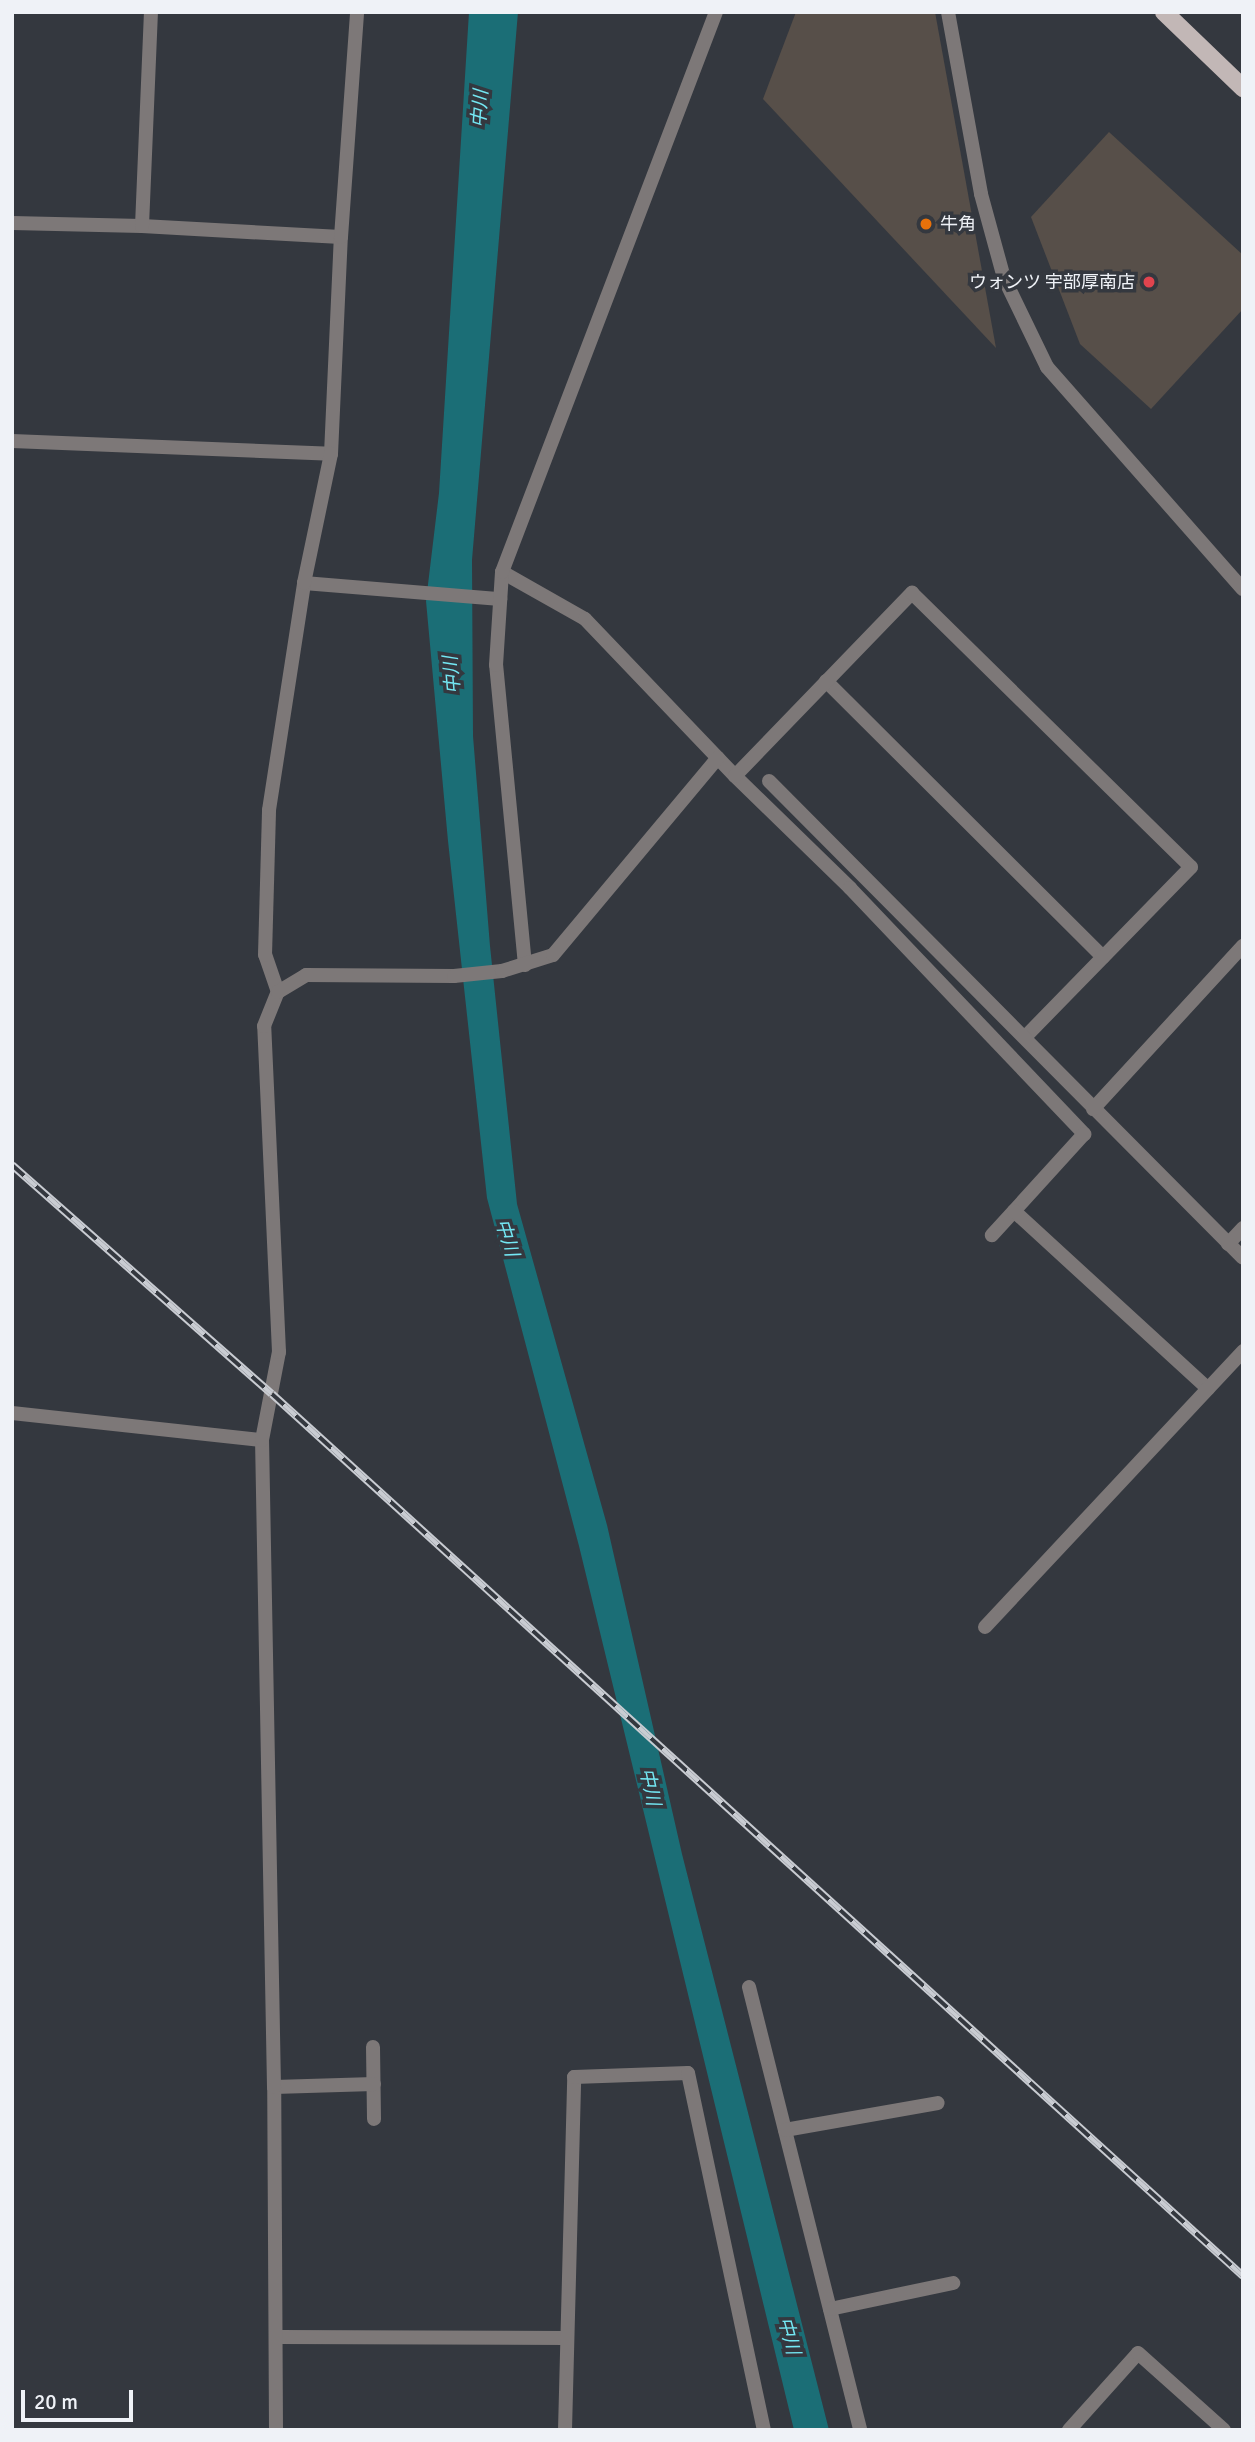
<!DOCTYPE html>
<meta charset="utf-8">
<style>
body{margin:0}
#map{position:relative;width:1255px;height:2442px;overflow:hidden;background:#34383f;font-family:Signika,"Noto Sans JP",sans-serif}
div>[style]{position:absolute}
.water>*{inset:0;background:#1b6e76}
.building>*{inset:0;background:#574f49}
.minor>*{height:14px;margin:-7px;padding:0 7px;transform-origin:7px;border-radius:7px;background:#7d7878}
.primary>*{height:18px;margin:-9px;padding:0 9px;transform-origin:9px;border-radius:9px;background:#c2b7b6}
.rail>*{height:8px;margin-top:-4px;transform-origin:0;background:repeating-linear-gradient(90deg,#34383f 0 16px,#c9ccd2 0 32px);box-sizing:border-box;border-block:2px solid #c9ccd2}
.dots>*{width:19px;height:19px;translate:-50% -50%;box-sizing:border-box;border:4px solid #34383f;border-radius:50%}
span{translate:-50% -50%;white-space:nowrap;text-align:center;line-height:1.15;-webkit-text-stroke:7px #34383f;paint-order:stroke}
.poi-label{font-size:18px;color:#eff2f7}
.left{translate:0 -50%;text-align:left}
.right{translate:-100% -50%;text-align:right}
.water-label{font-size:19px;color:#74e8f4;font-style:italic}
.frame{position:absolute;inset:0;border:14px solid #eff2f7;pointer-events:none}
.scale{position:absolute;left:21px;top:2390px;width:112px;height:32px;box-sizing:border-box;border:4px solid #eff2f7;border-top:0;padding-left:9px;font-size:21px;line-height:24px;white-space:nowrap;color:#eff2f7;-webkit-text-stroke:5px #34383f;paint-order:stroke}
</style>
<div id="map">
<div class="water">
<i style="clip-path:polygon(469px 12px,518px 12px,472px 560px,473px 736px,490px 946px,517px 1204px,607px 1525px,682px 1854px,829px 2430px,794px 2430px,579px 1546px,487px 1198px,448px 841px,426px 601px,439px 493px)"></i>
</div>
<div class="building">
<i style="clip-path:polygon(796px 12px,935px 12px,996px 348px,763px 99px)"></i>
<i style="clip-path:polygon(1109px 132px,1243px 255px,1243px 309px,1151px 409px,1080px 344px,1031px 217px)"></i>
</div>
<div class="minor">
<i style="left:948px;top:12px;width:185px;rotate:79.7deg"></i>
<i style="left:981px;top:194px;width:87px;rotate:74.7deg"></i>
<i style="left:1004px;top:278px;width:99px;rotate:64.2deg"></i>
<i style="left:1047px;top:367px;width:296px;rotate:48.6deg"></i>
<i style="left:12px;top:223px;width:130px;rotate:1.3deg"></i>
<i style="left:142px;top:226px;width:199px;rotate:3.2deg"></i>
<i style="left:142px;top:226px;width:214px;rotate:-87.6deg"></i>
<i style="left:12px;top:441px;width:319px;rotate:2.3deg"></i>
<i style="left:331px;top:454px;width:217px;rotate:-87.4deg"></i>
<i style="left:341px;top:237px;width:226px;rotate:-85.9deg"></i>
<i style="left:502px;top:572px;width:95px;rotate:29.5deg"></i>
<i style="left:585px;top:619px;width:217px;rotate:46.3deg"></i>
<i style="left:735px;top:776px;width:161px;rotate:44.2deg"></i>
<i style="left:850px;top:888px;width:340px;rotate:46.4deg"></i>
<i style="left:1084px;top:1134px;width:137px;rotate:132.3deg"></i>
<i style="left:304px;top:583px;width:197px;rotate:4.7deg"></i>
<i style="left:826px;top:681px;width:391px;rotate:44.9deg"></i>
<i style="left:735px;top:776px;width:255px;rotate:-46deg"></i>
<i style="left:912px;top:593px;width:391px;rotate:44.5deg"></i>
<i style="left:1191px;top:867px;width:238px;rotate:134.3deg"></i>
<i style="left:769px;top:781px;width:672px;rotate:45.18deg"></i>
<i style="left:525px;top:965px;width:301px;rotate:-95.5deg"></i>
<i style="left:496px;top:665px;width:93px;rotate:-86.3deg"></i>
<i style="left:502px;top:572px;width:599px;rotate:-69.09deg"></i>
<i style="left:278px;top:992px;width:39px;rotate:-109deg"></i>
<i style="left:265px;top:955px;width:145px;rotate:-88.4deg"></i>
<i style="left:269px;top:810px;width:230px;rotate:-81.2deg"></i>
<i style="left:304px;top:583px;width:132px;rotate:-78.2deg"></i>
<i style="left:1093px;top:1109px;width:222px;rotate:-47.4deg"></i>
<i style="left:1014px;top:1211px;width:263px;rotate:42.5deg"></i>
<i style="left:1228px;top:1244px;width:22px;rotate:-47deg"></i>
<i style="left:12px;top:1413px;width:251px;rotate:6.2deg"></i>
<i style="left:985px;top:1627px;width:378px;rotate:-46.9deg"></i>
<i style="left:749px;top:1987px;width:457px;rotate:75.9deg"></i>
<i style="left:373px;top:2047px;width:72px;rotate:89.2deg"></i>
<i style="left:274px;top:2087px;width:100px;rotate:-1.7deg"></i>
<i style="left:785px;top:2130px;width:155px;rotate:-10deg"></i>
<i style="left:830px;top:2309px;width:126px;rotate:-11.9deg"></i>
<i style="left:278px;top:2337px;width:288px;rotate:0.2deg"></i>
<i style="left:276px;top:2430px;width:343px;rotate:-90.3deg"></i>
<i style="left:274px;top:2087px;width:647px;rotate:-91.06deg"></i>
<i style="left:262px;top:1440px;width:90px;rotate:-79.1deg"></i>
<i style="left:279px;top:1352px;width:326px;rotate:-92.6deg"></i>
<i style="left:264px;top:1026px;width:37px;rotate:-68deg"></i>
<i style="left:278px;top:992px;width:33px;rotate:-31deg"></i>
<i style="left:306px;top:975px;width:148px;rotate:0.4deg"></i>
<i style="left:454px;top:976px;width:48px;rotate:-5.9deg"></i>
<i style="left:502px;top:971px;width:53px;rotate:-17.4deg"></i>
<i style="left:553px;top:955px;width:257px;rotate:-50.1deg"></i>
<i style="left:565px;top:2430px;width:353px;rotate:-88.5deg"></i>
<i style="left:574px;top:2077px;width:114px;rotate:-2deg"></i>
<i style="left:688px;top:2073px;width:365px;rotate:78deg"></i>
<i style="left:1069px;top:2430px;width:103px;rotate:-48.1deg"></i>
<i style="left:1138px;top:2353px;width:115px;rotate:41.8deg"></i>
</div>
<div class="primary">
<i style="left:1164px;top:12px;width:110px;rotate:43.9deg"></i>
</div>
<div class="rail">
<i style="left:12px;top:1165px;width:346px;rotate:41.4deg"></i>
<i style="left:272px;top:1394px;width:1312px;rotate:42.25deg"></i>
</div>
<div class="dots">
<i style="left:926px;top:224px;background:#e8710a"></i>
<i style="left:1149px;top:282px;background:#e0444e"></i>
</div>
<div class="poi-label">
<span class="left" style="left:940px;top:224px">牛角</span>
<span class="right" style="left:1135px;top:282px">ウォンツ 宇部厚南店</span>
</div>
<div class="water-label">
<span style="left:481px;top:109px;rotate:-86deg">中川</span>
<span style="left:453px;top:675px;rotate:-95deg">中川</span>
<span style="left:506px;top:1238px;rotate:73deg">中川</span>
<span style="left:649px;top:1787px;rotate:78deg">中川</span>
<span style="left:788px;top:2336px;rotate:75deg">中川</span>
</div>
<div class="frame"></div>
<div class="scale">20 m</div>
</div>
